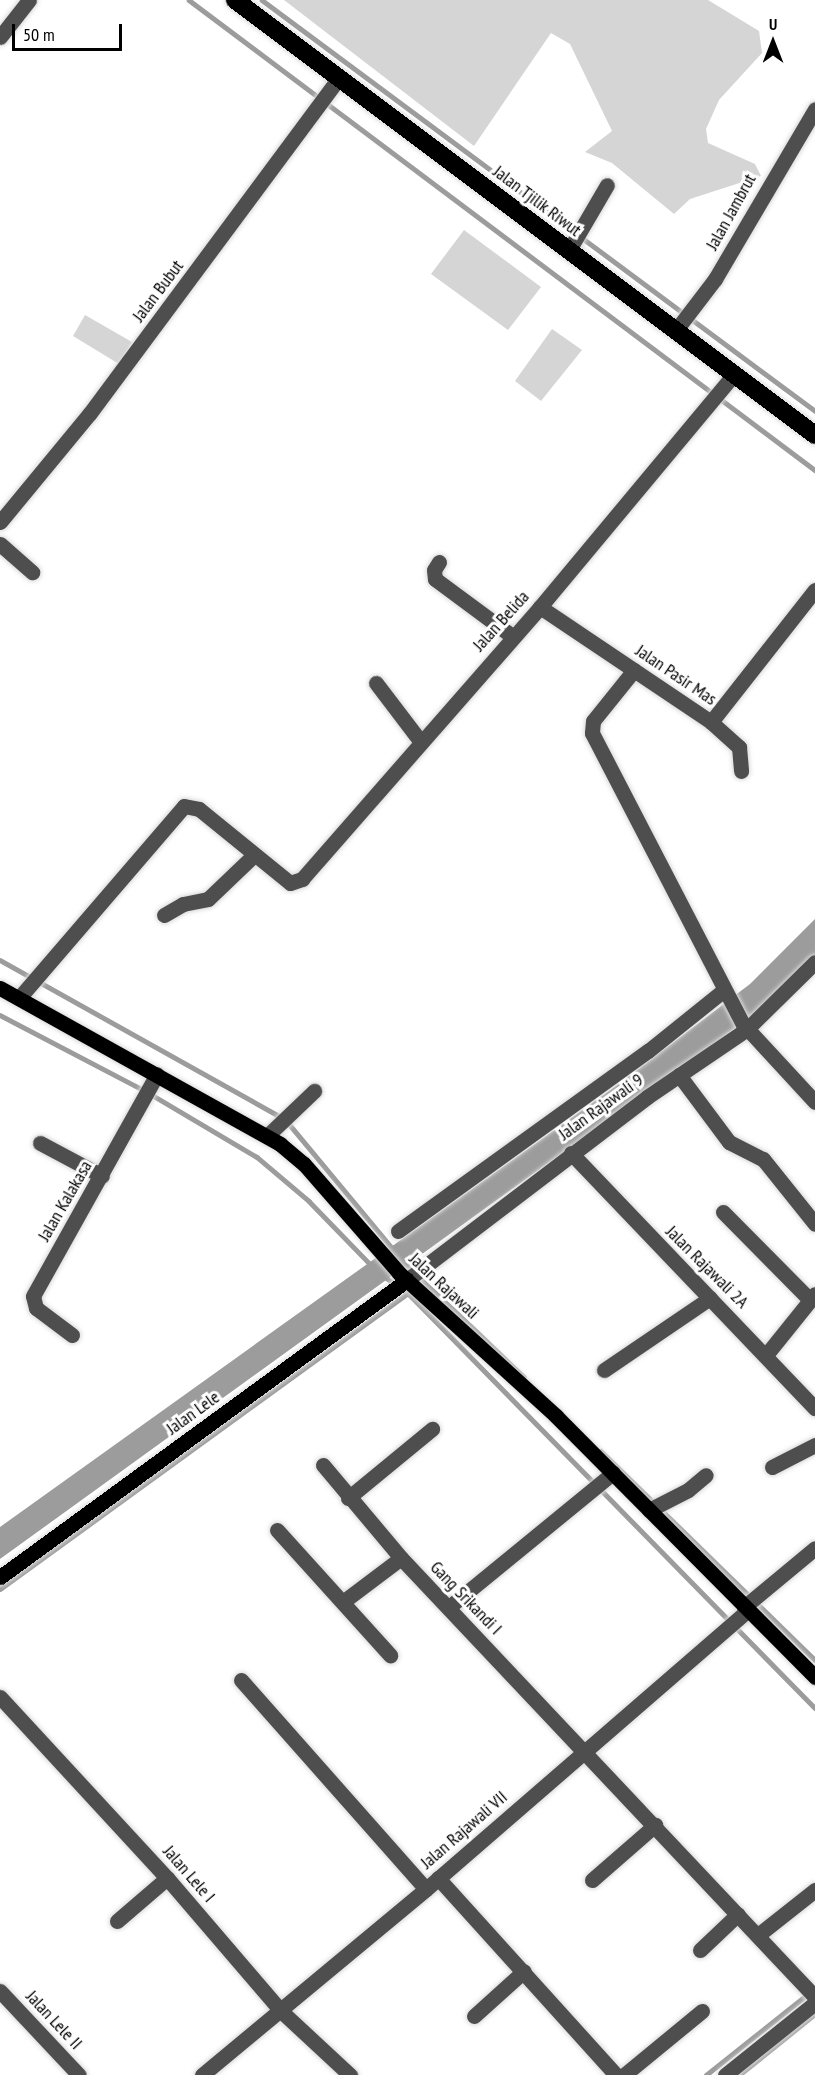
<!DOCTYPE html>
<style>
body{margin:0}
#map{position:relative;width:815px;height:2075px;overflow:hidden;background:#fff;font-family:"PT Sans Narrow",sans-serif}
div>[style]{position:absolute}
.green>*{inset:0;background:#d5d5d5}
.water>*{inset:0;background:#9c9c9c}
.stream>*{height:4.5px;margin:-2.25px;padding:0 2.25px;transform-origin:2.25px;border-radius:2.25px;background:#9c9c9c}
.roads{filter:drop-shadow(0 0 2px #dbdbdb) drop-shadow(0 0 2px #dbdbdb)}
.minor>*{height:15px;margin:-7.5px;padding:0 7.5px;transform-origin:7.5px;border-radius:7.5px;background:#4e4e4e}
.major>*{height:15px;margin:-7.5px;padding:0 7.5px;transform-origin:7.5px;border-radius:7.5px;background:#000}
.highway>*{height:18px;margin:-9px;padding:0 9px;transform-origin:9px;border-radius:9px;background:#000}
span{translate:-50% -50%;white-space:nowrap;text-align:center;line-height:1.15;-webkit-text-stroke:6px #fff;paint-order:stroke}
.street-label{font-size:18px;color:#000}
.north{position:absolute;left:743px;top:12px;width:60px;height:60px;-webkit-text-stroke:4px #fff;paint-order:stroke;rotate:0deg;font-size:16px;font-weight:700;line-height:24px;text-align:center;color:#000}
.north::after{content:'';display:block;margin:auto;width:21px;height:27px;background:#000;clip-path:polygon(50% 0,100% 100%,50% 72%,0 100%)}
.scale{position:absolute;left:12px;top:24px;width:110px;height:27px;box-sizing:border-box;border:3px solid #000;border-top:0;padding-left:8px;font-size:18px;line-height:21px;white-space:nowrap;color:#000;-webkit-text-stroke:4px #fff;paint-order:stroke}
</style>
<div id="map">
<div class="green">
<i style="clip-path:polygon(284px 0,708px 0,759px 31px,762px 53px,719px 100px,706px 129px,708px 143px,755px 164px,761px 176px,690px 199px,674px 214px,612px 163px,585px 152px,612px 131px,570px 44px,551px 33px,474px 146px)"></i>
<i style="clip-path:polygon(464px 230px,541px 287px,508px 330px,431px 274px)"></i>
<i style="clip-path:polygon(85px 315px,132px 342px,119px 364px,73px 336px)"></i>
<i style="clip-path:polygon(552px 329px,582px 350px,541px 401px,515px 381px)"></i>
</div>
<div class="water">
<i style="clip-path:polygon(815px 919px,815px 957px,771px 1002px,0 1559px,0 1527px,620px 1083px,750px 984px)"></i>
</div>
<div class="stream">
<i style="left:189px;top:0;width:783px;rotate:36.9deg"></i>
<i style="left:262px;top:0;width:389px;rotate:36.6deg"></i>
<i style="left:581px;top:237px;width:292px;rotate:36.6deg"></i>
<i style="left:0;top:960px;width:326px;rotate:29.2deg"></i>
<i style="left:285px;top:1119px;width:169px;rotate:50.3deg"></i>
<i style="left:0;top:1015px;width:166px;rotate:27.6deg"></i>
<i style="left:147px;top:1092px;width:128px;rotate:30.6deg"></i>
<i style="left:257px;top:1157px;width:68px;rotate:40.2deg"></i>
<i style="left:309px;top:1201px;width:91px;rotate:45.9deg"></i>
<i style="left:404px;top:1262px;width:166px;rotate:43.8deg"></i>
<i style="left:385px;top:1277px;width:28px;rotate:35deg"></i>
<i style="left:408px;top:1293px;width:581px;rotate:45.56deg"></i>
<i style="left:601px;top:1451px;width:299px;rotate:44.3deg"></i>
<i style="left:0;top:1589px;width:504px;rotate:-35.96deg"></i>
<i style="left:706px;top:2075px;width:132px;rotate:-38.5deg"></i>
<i style="left:739px;top:2075px;width:97px;rotate:-38.8deg"></i>
</div>
<div class="roads">
<div class="minor">
<i style="left:0;top:37px;width:47px;rotate:-51.9deg"></i>
<i style="left:569px;top:250px;width:75px;rotate:-59.7deg"></i>
<i style="left:676px;top:330px;width:64px;rotate:-52.6deg"></i>
<i style="left:715px;top:279px;width:197px;rotate:-59.5deg"></i>
<i style="left:0;top:522px;width:141px;rotate:-50.5deg"></i>
<i style="left:90px;top:413px;width:417px;rotate:-53.4deg"></i>
<i style="left:0;top:544px;width:43px;rotate:41.2deg"></i>
<i style="left:439px;top:562px;width:9px;rotate:122deg"></i>
<i style="left:434px;top:570px;width:9px;rotate:84deg"></i>
<i style="left:435px;top:579px;width:96px;rotate:36.5deg"></i>
<i style="left:540px;top:607px;width:206px;rotate:33.9deg"></i>
<i style="left:711px;top:722px;width:168px;rotate:-51.8deg"></i>
<i style="left:634px;top:670px;width:65px;rotate:128.8deg"></i>
<i style="left:593px;top:721px;width:12px;rotate:95deg"></i>
<i style="left:592px;top:733px;width:328px;rotate:62.6deg"></i>
<i style="left:743px;top:1024px;width:106px;rotate:47.3deg"></i>
<i style="left:376px;top:683px;width:74px;rotate:52.7deg"></i>
<i style="left:711px;top:722px;width:38px;rotate:42deg"></i>
<i style="left:739px;top:747px;width:24px;rotate:85deg"></i>
<i style="left:164px;top:915px;width:22px;rotate:-30deg"></i>
<i style="left:183px;top:904px;width:25px;rotate:-11deg"></i>
<i style="left:208px;top:899px;width:64px;rotate:-43.7deg"></i>
<i style="left:19px;top:998px;width:253px;rotate:-49.3deg"></i>
<i style="left:184px;top:806px;width:15px;rotate:11deg"></i>
<i style="left:199px;top:809px;width:117px;rotate:39.1deg"></i>
<i style="left:290px;top:883px;width:13px;rotate:-18deg"></i>
<i style="left:302px;top:879px;width:361px;rotate:-48.8deg"></i>
<i style="left:540px;top:607px;width:303px;rotate:-50.2deg"></i>
<i style="left:679px;top:1075px;width:84px;rotate:53.3deg"></i>
<i style="left:729px;top:1142px;width:38px;rotate:27deg"></i>
<i style="left:763px;top:1159px;width:83px;rotate:51.3deg"></i>
<i style="left:268px;top:1135px;width:64px;rotate:-43.7deg"></i>
<i style="left:40px;top:1143px;width:70px;rotate:28deg"></i>
<i style="left:571px;top:1153px;width:353px;rotate:46.3deg"></i>
<i style="left:723px;top:1212px;width:124px;rotate:45.3deg"></i>
<i style="left:398px;top:1231px;width:308px;rotate:-35.8deg"></i>
<i style="left:648px;top:1051px;width:96px;rotate:-38.7deg"></i>
<i style="left:407px;top:1280px;width:302px;rotate:-37.3deg"></i>
<i style="left:647px;top:1097px;width:121px;rotate:-34.2deg"></i>
<i style="left:747px;top:1029px;width:95px;rotate:-44.6deg"></i>
<i style="left:72px;top:1335px;width:45px;rotate:-143.1deg"></i>
<i style="left:36px;top:1308px;width:12px;rotate:-104deg"></i>
<i style="left:33px;top:1296px;width:254px;rotate:-60.8deg"></i>
<i style="left:766px;top:1355px;width:78px;rotate:-51.2deg"></i>
<i style="left:604px;top:1370px;width:128px;rotate:-34.2deg"></i>
<i style="left:323px;top:1465px;width:121px;rotate:50deg"></i>
<i style="left:401px;top:1558px;width:603px;rotate:46.68deg"></i>
<i style="left:772px;top:1467px;width:48px;rotate:-27.1deg"></i>
<i style="left:348px;top:1498px;width:109px;rotate:-39.4deg"></i>
<i style="left:649px;top:1510px;width:44px;rotate:-27.1deg"></i>
<i style="left:688px;top:1490px;width:23px;rotate:-40deg"></i>
<i style="left:277px;top:1530px;width:169px;rotate:47.9deg"></i>
<i style="left:344px;top:1601px;width:71px;rotate:-37deg"></i>
<i style="left:449px;top:1607px;width:212px;rotate:-39.3deg"></i>
<i style="left:744px;top:1607px;width:92px;rotate:-39.7deg"></i>
<i style="left:241px;top:1680px;width:279px;rotate:48.5deg"></i>
<i style="left:0;top:1697px;width:246px;rotate:47.3deg"></i>
<i style="left:167px;top:1878px;width:174px;rotate:49.4deg"></i>
<i style="left:280px;top:2010px;width:96px;rotate:42.9deg"></i>
<i style="left:438px;top:1878px;width:266px;rotate:47.9deg"></i>
<i style="left:592px;top:1880px;width:84px;rotate:-41.1deg"></i>
<i style="left:117px;top:1921px;width:66px;rotate:-40.7deg"></i>
<i style="left:758px;top:1935px;width:73px;rotate:-38.3deg"></i>
<i style="left:700px;top:1950px;width:52px;rotate:-43.5deg"></i>
<i style="left:0;top:1991px;width:115px;rotate:46.8deg"></i>
<i style="left:474px;top:2016px;width:67px;rotate:-42deg"></i>
<i style="left:202px;top:2075px;width:291px;rotate:-39.7deg"></i>
<i style="left:426px;top:1889px;width:426px;rotate:-40.9deg"></i>
<i style="left:624px;top:2075px;width:101px;rotate:-39.4deg"></i>
<i style="left:725px;top:2075px;width:115px;rotate:-38.7deg"></i>
</div>
<div class="major">
<i style="left:0;top:988px;width:321px;rotate:29.1deg"></i>
<i style="left:280px;top:1144px;width:31px;rotate:40deg"></i>
<i style="left:304px;top:1164px;width:145px;rotate:48.9deg"></i>
<i style="left:399px;top:1273px;width:212px;rotate:42.3deg"></i>
<i style="left:556px;top:1416px;width:368px;rotate:45.2deg"></i>
<i style="left:0;top:1577px;width:504px;rotate:-36.12deg"></i>
</div>
<div class="highway">
<i style="left:235px;top:0;width:725px;rotate:36.87deg"></i>
</div>
</div>
<div class="street-label">
<span style="left:537px;top:201px;rotate:37deg">Jalan Tjilik Riwut</span>
<span style="left:731px;top:212px;rotate:-61deg">Jalan Jambrut</span>
<span style="left:158px;top:291px;rotate:-53deg">Jalan Bubut</span>
<span style="left:501px;top:621px;rotate:-48deg">Jalan Belida</span>
<span style="left:676px;top:675px;rotate:34deg">Jalan Pasir Mas</span>
<span style="left:601px;top:1107px;rotate:-36deg">Jalan Rajawali 9</span>
<span style="left:65px;top:1201px;rotate:-60deg">Jalan Kalakasa</span>
<span style="left:707px;top:1267px;rotate:45deg">Jalan Rajawali 2A</span>
<span style="left:444px;top:1286px;rotate:43deg">Jalan Rajawali</span>
<span style="left:193px;top:1413px;rotate:-36deg">Jalan Lele</span>
<span style="left:466px;top:1598px;rotate:46deg">Gang Srikandi I</span>
<span style="left:464px;top:1830px;rotate:-41deg">Jalan Rajawali VII</span>
<span style="left:189px;top:1874px;rotate:49deg">Jalan Lele I</span>
<span style="left:54px;top:2020px;rotate:47deg">Jalan Lele II</span>
</div>
<div class="north">U</div>
<div class="scale">50 m</div>
</div>
